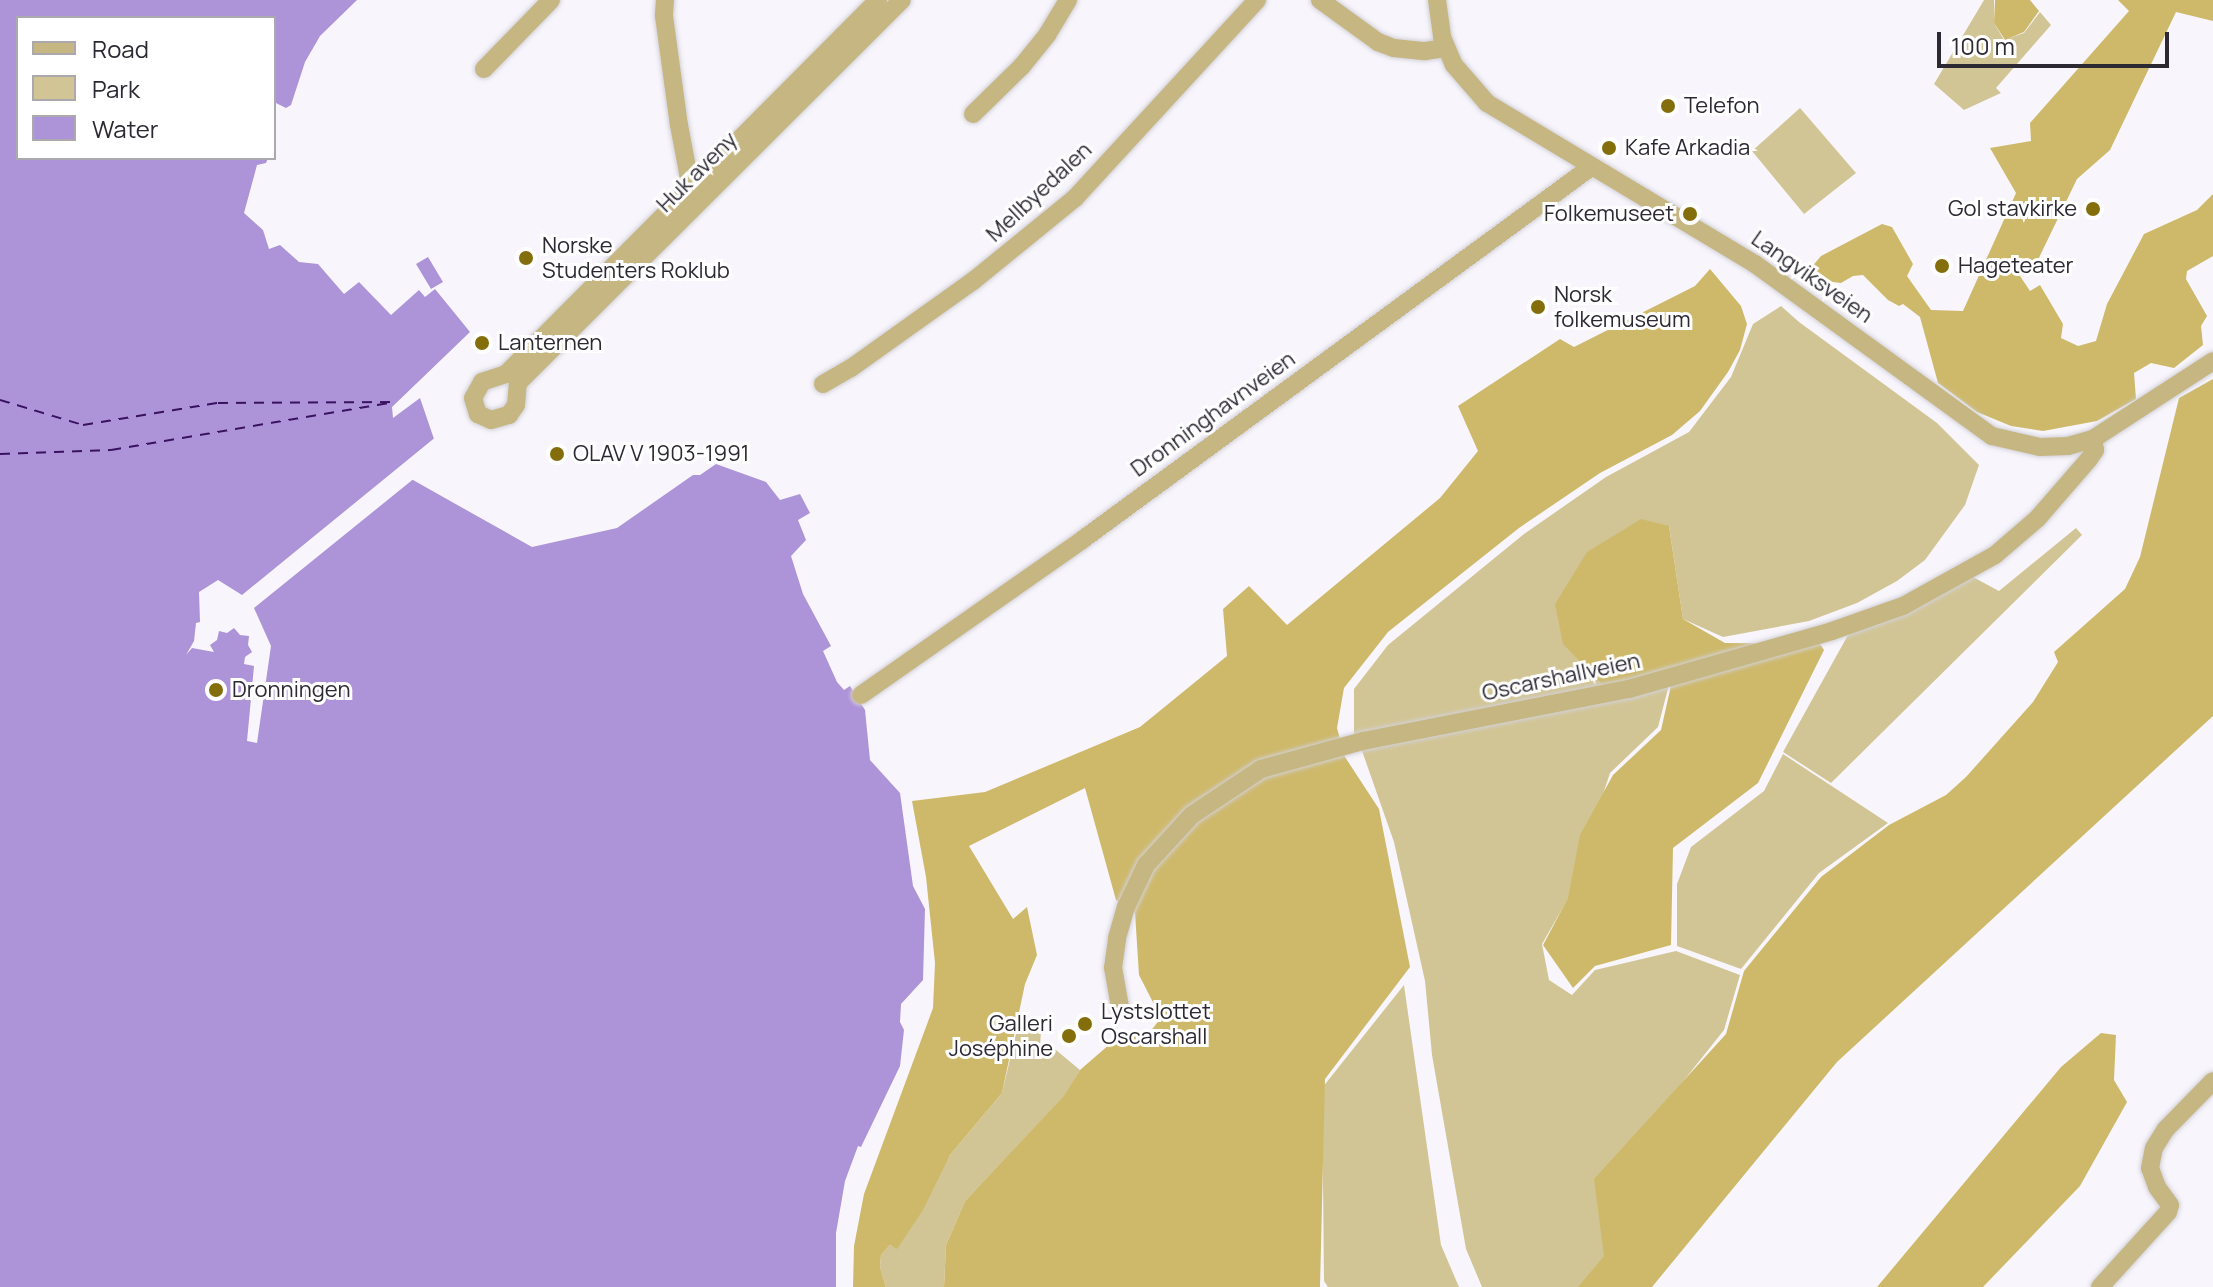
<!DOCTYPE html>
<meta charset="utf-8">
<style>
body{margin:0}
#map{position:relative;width:2213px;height:1287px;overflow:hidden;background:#f8f6fc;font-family:Manrope,sans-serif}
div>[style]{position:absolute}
.green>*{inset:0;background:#d2c595}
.forest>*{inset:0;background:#ceb96b}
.water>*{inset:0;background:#ad93d7}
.pier>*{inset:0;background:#f8f6fc}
.ferry>*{height:2px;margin-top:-1px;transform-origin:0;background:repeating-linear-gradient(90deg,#391161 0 10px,transparent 0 18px)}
.roads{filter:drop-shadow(0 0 2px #d3d1d8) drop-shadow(0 0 2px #d3d1d8)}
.minor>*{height:18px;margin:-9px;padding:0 9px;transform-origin:9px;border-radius:9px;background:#c6b782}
.dots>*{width:22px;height:22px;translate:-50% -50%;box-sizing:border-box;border:4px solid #fff;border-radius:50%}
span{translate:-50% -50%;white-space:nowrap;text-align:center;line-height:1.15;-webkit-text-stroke:6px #fff;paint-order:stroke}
.poi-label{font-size:22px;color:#2d2933}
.left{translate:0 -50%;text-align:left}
.right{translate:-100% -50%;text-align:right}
.street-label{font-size:22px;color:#2d2933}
.legend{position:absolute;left:16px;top:16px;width:260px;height:144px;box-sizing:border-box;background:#fff;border:2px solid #aba9ad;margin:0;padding:10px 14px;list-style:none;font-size:24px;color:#2d2933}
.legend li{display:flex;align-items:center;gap:16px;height:40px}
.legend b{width:40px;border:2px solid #aba9ad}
.scale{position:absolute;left:1937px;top:32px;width:232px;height:36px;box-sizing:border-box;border:4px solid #2d2933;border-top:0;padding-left:10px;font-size:24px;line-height:28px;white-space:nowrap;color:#2d2933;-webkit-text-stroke:6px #fff;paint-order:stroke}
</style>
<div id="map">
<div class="green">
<i style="clip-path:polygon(1984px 0,1994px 0,1994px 23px,2004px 40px,2024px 33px,2040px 12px,2051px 25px,1996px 88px,2001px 93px,1964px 110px,1934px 84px)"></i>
<i style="clip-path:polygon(1800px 108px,1856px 173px,1804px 214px,1752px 151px)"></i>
<i style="clip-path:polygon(1781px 306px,1799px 322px,1937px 423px,1979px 465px,1965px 505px,1925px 560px,1897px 581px,1857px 603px,1809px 621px,1723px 637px,1683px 619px,1669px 526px,1606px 688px,1354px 736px,1354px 689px,1388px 645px,1524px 534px,1606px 477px,1689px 432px,1731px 377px,1753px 324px)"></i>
<i style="clip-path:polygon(2076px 528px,2082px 535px,1831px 783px,1783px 752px,1848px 635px,1971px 576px,1999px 591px)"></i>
<i style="clip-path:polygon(1670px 681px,1658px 727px,1610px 773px,1569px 897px,1542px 944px,1549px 980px,1572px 995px,1595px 970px,1676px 951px,1740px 975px,1724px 1030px,1607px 1177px,1606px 1259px,1584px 1287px,1482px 1287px,1466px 1249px,1432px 1055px,1425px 981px,1394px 842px,1361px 748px)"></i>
<i style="clip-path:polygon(1783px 754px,1888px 823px,1819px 873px,1741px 969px,1677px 946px,1677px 884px,1691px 847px,1764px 791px)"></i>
<i style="clip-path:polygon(1404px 985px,1441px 1245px,1459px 1287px,1328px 1287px,1324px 1281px,1322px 1088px)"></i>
<i style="clip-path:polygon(1020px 1017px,1041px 1031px,1040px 1046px,1056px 1050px,1080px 1070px,1065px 1096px,965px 1201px,946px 1245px,944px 1287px,886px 1287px,880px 1267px,881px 1255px,890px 1245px,897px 1248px,950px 1155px,1002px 1093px)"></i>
</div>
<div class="forest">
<i style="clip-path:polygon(1995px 0,2030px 0,2039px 11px,2024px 32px,2005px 40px,1994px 23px)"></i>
<i style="clip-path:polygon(2118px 0,2213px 0,2213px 21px,2176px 12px,2110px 150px,2077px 179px,2035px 266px,2020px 276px,2030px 291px,2040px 285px,2063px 324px,2061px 338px,2078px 346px,2096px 341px,2107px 304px,2144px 234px,2197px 210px,2213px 194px,2213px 256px,2187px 271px,2186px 279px,2207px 316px,2201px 326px,2203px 345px,2174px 368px,2151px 363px,2134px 373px,2136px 399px,2097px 421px,2043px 431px,2011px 426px,1977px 412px,1938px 383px,1920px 317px,1903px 304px,1899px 306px,1888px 300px,1863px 275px,1853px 276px,1841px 283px,1816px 280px,1810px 269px,1821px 256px,1882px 224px,1892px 227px,1913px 264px,1907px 276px,1931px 310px,1963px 311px,2016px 193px,1990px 148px,2031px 141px,2030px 123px,2129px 11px)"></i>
<i style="clip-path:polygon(1710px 269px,1741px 306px,1747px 324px,1740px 350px,1728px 372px,1700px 411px,1672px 435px,1600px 473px,1519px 528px,1388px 632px,1344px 688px,1337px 728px,1345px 757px,1379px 809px,1410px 967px,1325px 1079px,1320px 1287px,944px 1287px,946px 1245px,965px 1201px,1064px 1096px,1080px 1070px,1118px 1037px,1149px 1033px,1161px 1018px,1139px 975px,1135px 913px,1116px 900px,1085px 788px,969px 846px,1013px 919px,1027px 907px,1037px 955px,1025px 984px,1002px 1093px,950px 1155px,923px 1210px,897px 1249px,890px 1245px,881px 1255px,880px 1267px,886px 1287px,853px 1287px,854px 1246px,864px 1194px,933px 1008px,935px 963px,926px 877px,912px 801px,985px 792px,1140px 727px,1227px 656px,1223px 609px,1249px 586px,1287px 625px,1440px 498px,1478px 451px,1458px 406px,1560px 339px,1574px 347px,1695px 286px)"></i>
<i style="clip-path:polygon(2213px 379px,2213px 716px,1837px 1062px,1652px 1287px,1578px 1287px,1604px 1256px,1594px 1179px,1726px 1034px,1744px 971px,1821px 877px,1889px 825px,1946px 795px,1966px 777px,2033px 702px,2058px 662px,2054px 652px,2125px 589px,2140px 557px,2179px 398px)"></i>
<i style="clip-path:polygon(1641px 519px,1669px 526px,1683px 619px,1725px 643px,1820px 644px,1824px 650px,1758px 783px,1673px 848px,1671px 945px,1595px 966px,1573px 988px,1543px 945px,1568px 898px,1580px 835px,1613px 775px,1661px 730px,1672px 681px,1606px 688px,1563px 644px,1555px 604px,1587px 552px)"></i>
<i style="clip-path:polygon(2101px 1033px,2116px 1035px,2114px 1080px,2127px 1102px,2080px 1186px,1983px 1287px,1877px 1287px,2061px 1067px)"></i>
</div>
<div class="water">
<i style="clip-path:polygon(0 0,357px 0,320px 36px,305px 62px,291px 105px,286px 108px,274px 102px,274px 18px,18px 18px,18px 158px,268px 158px,266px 163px,257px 165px,244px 213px,263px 230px,269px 249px,280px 245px,299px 262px,318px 264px,344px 294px,359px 282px,391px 315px,419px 290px,425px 297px,435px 289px,470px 332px,392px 407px,393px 418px,420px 398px,434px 439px,400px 467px,413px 480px,532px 547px,617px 528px,693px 475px,700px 475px,716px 464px,766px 482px,780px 500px,800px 494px,810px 513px,798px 520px,806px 540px,791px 556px,803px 594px,831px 646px,823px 651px,837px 682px,844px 690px,850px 686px,865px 710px,870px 760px,900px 793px,913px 886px,925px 909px,923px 980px,901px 1004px,900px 1022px,904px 1030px,900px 1066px,861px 1147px,858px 1146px,845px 1181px,836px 1233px,836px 1287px,0 1287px)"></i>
<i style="clip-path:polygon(428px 257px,443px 282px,431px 289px,416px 264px)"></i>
</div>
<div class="pier">
<i style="clip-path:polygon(437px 436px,437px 441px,406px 467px,416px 477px,254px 608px,271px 646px,257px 743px,247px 741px,254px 666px,244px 664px,245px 657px,252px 652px,248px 645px,249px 636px,240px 635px,234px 628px,227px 633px,219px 631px,217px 640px,210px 645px,214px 652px,192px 648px,186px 655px,194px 641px,196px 623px,200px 622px,199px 592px,218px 580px,242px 595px)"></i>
</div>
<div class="ferry">
<i style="left:0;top:400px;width:87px;rotate:16.8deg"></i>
<i style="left:83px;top:425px;width:137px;rotate:-9.3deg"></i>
<i style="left:218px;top:403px;width:180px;rotate:-0.3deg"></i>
<i style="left:0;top:454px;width:111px;rotate:-2.1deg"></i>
<i style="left:111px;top:450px;width:282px;rotate:-9.6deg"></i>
</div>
<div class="roads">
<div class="minor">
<i style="left:665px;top:0;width:16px;rotate:94deg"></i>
<i style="left:664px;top:16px;width:110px;rotate:82.2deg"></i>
<i style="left:679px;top:125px;width:54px;rotate:79.3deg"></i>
<i style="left:689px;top:178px;width:17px;rotate:50deg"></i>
<i style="left:878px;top:0;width:528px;rotate:134.85deg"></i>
<i style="left:506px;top:374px;width:25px;rotate:162deg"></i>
<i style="left:482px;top:382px;width:18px;rotate:119deg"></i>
<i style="left:473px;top:398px;width:17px;rotate:73deg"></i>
<i style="left:478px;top:414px;width:14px;rotate:25deg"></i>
<i style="left:491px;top:420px;width:19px;rotate:-16deg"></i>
<i style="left:509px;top:415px;width:12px;rotate:-55deg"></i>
<i style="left:516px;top:405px;width:22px;rotate:-85deg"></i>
<i style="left:518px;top:383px;width:542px;rotate:-44.93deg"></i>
<i style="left:1320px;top:0;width:72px;rotate:35.9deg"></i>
<i style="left:1378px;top:42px;width:17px;rotate:21deg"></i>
<i style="left:1394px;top:48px;width:31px;rotate:6deg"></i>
<i style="left:1425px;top:51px;width:21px;rotate:-8deg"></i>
<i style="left:1437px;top:0;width:37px;rotate:82deg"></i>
<i style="left:1442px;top:37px;width:30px;rotate:67deg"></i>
<i style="left:1454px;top:65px;width:50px;rotate:49deg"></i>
<i style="left:1487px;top:103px;width:313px;rotate:31deg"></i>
<i style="left:1755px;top:264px;width:293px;rotate:36deg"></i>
<i style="left:1992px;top:436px;width:49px;rotate:12.9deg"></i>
<i style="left:2040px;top:447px;width:28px;rotate:-2deg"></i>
<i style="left:2068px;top:446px;width:26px;rotate:-16deg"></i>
<i style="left:2093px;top:439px;width:143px;rotate:-33deg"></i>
<i style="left:484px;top:69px;width:96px;rotate:-45.8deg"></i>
<i style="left:973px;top:114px;width:69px;rotate:-44.4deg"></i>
<i style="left:1022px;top:66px;width:40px;rotate:-51deg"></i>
<i style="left:1047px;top:35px;width:41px;rotate:-59deg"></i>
<i style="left:823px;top:384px;width:32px;rotate:-30deg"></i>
<i style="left:851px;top:368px;width:150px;rotate:-35.5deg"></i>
<i style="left:973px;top:281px;width:132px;rotate:-39.1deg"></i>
<i style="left:1075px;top:198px;width:269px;rotate:-47.4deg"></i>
<i style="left:861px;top:695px;width:270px;rotate:-35deg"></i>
<i style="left:1082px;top:540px;width:631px;rotate:-36.23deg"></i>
<i style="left:1120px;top:1007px;width:40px;rotate:-100deg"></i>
<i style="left:1113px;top:968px;width:30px;rotate:-82deg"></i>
<i style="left:1117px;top:938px;width:32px;rotate:-74deg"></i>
<i style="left:1126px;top:907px;width:47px;rotate:-64.5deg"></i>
<i style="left:1146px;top:865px;width:68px;rotate:-47.4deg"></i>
<i style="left:1192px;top:815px;width:83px;rotate:-33.7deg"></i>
<i style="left:1261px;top:769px;width:106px;rotate:-15.4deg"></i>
<i style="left:1363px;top:741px;width:271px;rotate:-11.1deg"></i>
<i style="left:1629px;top:689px;width:211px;rotate:-15.9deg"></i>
<i style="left:1832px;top:631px;width:75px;rotate:-19.4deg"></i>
<i style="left:1903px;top:606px;width:105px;rotate:-29deg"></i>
<i style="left:1995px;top:555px;width:55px;rotate:-40.6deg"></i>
<i style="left:2037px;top:519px;width:79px;rotate:-49.1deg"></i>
<i style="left:2089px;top:459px;width:11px;rotate:-56deg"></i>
<i style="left:2095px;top:450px;width:11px;rotate:-100deg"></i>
<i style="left:2100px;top:1287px;width:101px;rotate:-47.8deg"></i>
<i style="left:2168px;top:1212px;width:7px;rotate:-74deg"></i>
<i style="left:2170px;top:1205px;width:22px;rotate:-126deg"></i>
<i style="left:2157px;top:1187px;width:20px;rotate:-110deg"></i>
<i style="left:2150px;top:1168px;width:20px;rotate:-79deg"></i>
<i style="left:2154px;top:1148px;width:22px;rotate:-58deg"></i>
<i style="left:2166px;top:1129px;width:67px;rotate:-45.6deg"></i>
</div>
</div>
<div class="dots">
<i style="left:1668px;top:106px;background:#846e0c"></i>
<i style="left:1609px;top:148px;background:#846e0c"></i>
<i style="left:2093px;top:209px;background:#846e0c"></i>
<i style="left:1690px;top:214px;background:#846e0c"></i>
<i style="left:526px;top:258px;background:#846e0c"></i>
<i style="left:1942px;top:266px;background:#846e0c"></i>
<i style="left:1538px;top:307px;background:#846e0c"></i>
<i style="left:482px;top:343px;background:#846e0c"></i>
<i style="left:557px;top:454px;background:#846e0c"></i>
<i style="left:216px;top:690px;background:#846e0c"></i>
<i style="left:1085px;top:1024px;background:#846e0c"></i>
<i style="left:1069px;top:1036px;background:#846e0c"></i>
</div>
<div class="poi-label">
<span class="left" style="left:1684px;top:106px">Telefon</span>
<span class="left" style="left:1625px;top:148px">Kafe Arkadia</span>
<span class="right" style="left:2077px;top:209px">Gol stavkirke</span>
<span class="right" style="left:1674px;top:214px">Folkemuseet</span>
<span class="left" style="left:542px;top:258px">Norske<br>Studenters Roklub</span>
<span class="left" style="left:1958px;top:266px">Hageteater</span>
<span class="left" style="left:1554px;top:307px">Norsk<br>folkemuseum</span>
<span class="left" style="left:498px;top:343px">Lanternen</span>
<span class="left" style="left:573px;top:454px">OLAV V 1903-1991</span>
<span class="left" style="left:232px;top:690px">Dronningen</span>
<span class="left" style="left:1101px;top:1024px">Lystslottet<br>Oscarshall</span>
<span class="right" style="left:1053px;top:1036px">Galleri<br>Joséphine</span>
</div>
<div class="street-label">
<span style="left:697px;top:172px;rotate:-45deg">Huk aveny</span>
<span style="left:1039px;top:192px;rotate:-43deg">Mellbyedalen</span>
<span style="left:1812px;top:277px;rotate:35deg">Langviksveien</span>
<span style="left:1213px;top:414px;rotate:-36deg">Dronninghavnveien</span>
<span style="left:1561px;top:677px;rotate:-12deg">Oscarshallveien</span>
</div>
<ul class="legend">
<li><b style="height:10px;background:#c6b782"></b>Road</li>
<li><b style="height:22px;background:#d2c595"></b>Park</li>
<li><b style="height:22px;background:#ad93d7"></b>Water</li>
</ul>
<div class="scale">100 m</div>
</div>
